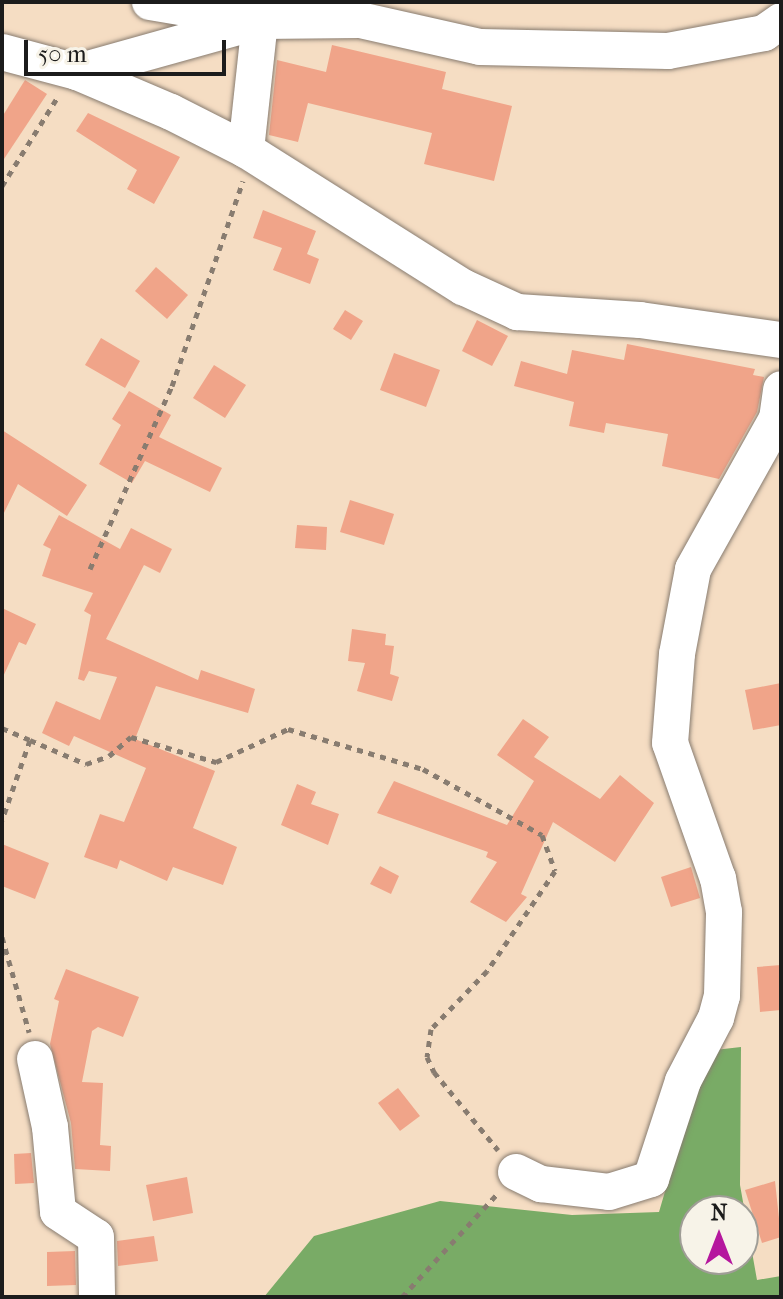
<!DOCTYPE html>
<style>
body{margin:0}
#map{position:relative;width:783px;height:1299px;overflow:hidden;background:#f5ddc3;font-family:"IM FELL French Canon",serif}
div>[style]{position:absolute}
.forest>*{inset:0;background:#79ab66}
.building>*{inset:0;background:#f0a489}
.path>*{height:5px;margin-top:-2.5px;transform-origin:0;background:repeating-linear-gradient(90deg,#887c70 0 6px,transparent 0 12px)}
.roads{filter:drop-shadow(0 0 2px #887c70) drop-shadow(0 0 2px #887c70)}
.minor>*{height:36px;margin:-18px;padding:0 18px;transform-origin:18px;border-radius:18px;background:#fff}
span{translate:-50% -50%;white-space:nowrap;text-align:center;line-height:1.15;-webkit-text-stroke:7px #f7f3e8;paint-order:stroke}
.frame{position:absolute;inset:0;border:4px solid #1c1c1c;pointer-events:none}
.north{position:absolute;left:679px;top:1195px;width:80px;height:80px;box-sizing:border-box;background:#f7f3e8;border:2px solid #9f9d96;border-radius:50%;rotate:0deg;font-size:22px;font-weight:700;line-height:32px;text-align:center;color:#1c1c1c}
.north::after{content:'';display:block;margin:auto;width:28px;height:36px;background:#b5179e;clip-path:polygon(50% 0,100% 100%,50% 72%,0 100%)}
.scale{position:absolute;left:24px;top:40px;width:202px;height:36px;box-sizing:border-box;border:4px solid #1c1c1c;border-top:0;padding-left:10px;font-size:24px;line-height:28px;white-space:nowrap;color:#1c1c1c;-webkit-text-stroke:6px #f7f3e8;paint-order:stroke}
</style>
<div id="map">
<div class="forest">
<i style="clip-path:polygon(evenodd,741px 1047px,740px 1185px,757px 1280px,781px 1276px,781px 1297px,264px 1297px,314px 1236px,440px 1201px,572px 1215px,659px 1212px,706px 1051px,741px 1047px,695px 1211px,743px 1211px,743px 1259px,695px 1259px,695px 1211px)"></i>
</div>
<div class="building">
<i style="clip-path:polygon(332px 45px,446px 72px,442px 89px,512px 106px,494px 181px,424px 164px,432px 133px,308px 103px,298px 142px,269px 135px,277px 60px,326px 72px)"></i>
<i style="clip-path:polygon(25px 80px,47px 94px,2px 162px,2px 117px)"></i>
<i style="clip-path:polygon(88px 113px,180px 157px,154px 204px,127px 189px,137px 170px,76px 131px)"></i>
<i style="clip-path:polygon(263px 210px,316px 231px,307px 254px,319px 259px,310px 284px,273px 270px,282px 248px,253px 238px)"></i>
<i style="clip-path:polygon(156px 267px,188px 295px,167px 319px,135px 291px)"></i>
<i style="clip-path:polygon(345px 310px,363px 321px,351px 340px,333px 329px)"></i>
<i style="clip-path:polygon(477px 320px,508px 336px,492px 366px,462px 351px)"></i>
<i style="clip-path:polygon(101px 338px,140px 361px,125px 388px,85px 365px)"></i>
<i style="clip-path:polygon(627px 344px,755px 369px,753px 375px,764px 377px,757px 412px,719px 479px,662px 466px,668px 434px,606px 423px,604px 433px,569px 426px,574px 402px,514px 386px,521px 361px,567px 374px,572px 350px,624px 360px)"></i>
<i style="clip-path:polygon(394px 353px,440px 370px,426px 407px,380px 390px)"></i>
<i style="clip-path:polygon(214px 365px,246px 385px,225px 418px,193px 398px)"></i>
<i style="clip-path:polygon(129px 391px,171px 415px,159px 437px,222px 468px,210px 492px,145px 461px,132px 483px,99px 464px,121px 425px,112px 419px)"></i>
<i style="clip-path:polygon(2px 430px,87px 485px,67px 516px,18px 484px,2px 517px)"></i>
<i style="clip-path:polygon(350px 500px,394px 514px,384px 545px,340px 532px)"></i>
<i style="clip-path:polygon(59px 515px,120px 549px,131px 528px,172px 549px,160px 573px,144px 565px,106px 639px,198px 680px,201px 670px,255px 689px,248px 713px,156px 686px,135px 739px,215px 771px,193px 828px,237px 847px,223px 885px,173px 867px,167px 881px,120px 860px,117px 869px,84px 857px,100px 814px,124px 822px,146px 768px,74px 736px,69px 746px,42px 733px,56px 701px,100px 720px,117px 677px,89px 671px,84px 681px,78px 679px,91px 615px,84px 611px,93px 593px,42px 576px,51px 549px,43px 545px)"></i>
<i style="clip-path:polygon(297px 525px,327px 527px,326px 550px,295px 548px)"></i>
<i style="clip-path:polygon(2px 608px,36px 624px,26px 645px,19px 642px,2px 679px)"></i>
<i style="clip-path:polygon(352px 629px,386px 634px,385px 645px,394px 646px,390px 674px,399px 677px,392px 701px,357px 691px,365px 663px,348px 661px)"></i>
<i style="clip-path:polygon(781px 683px,781px 725px,753px 730px,745px 690px)"></i>
<i style="clip-path:polygon(523px 719px,549px 737px,534px 757px,600px 799px,620px 775px,654px 803px,615px 862px,553px 822px,521px 894px,527px 897px,506px 922px,470px 902px,497px 862px,486px 857px,488px 852px,377px 813px,394px 781px,507px 825px,534px 781px,497px 755px)"></i>
<i style="clip-path:polygon(297px 784px,316px 792px,311px 804px,339px 814px,328px 845px,281px 825px)"></i>
<i style="clip-path:polygon(2px 844px,49px 863px,35px 899px,2px 886px)"></i>
<i style="clip-path:polygon(380px 866px,399px 876px,391px 894px,370px 884px)"></i>
<i style="clip-path:polygon(691px 867px,700px 898px,671px 907px,661px 877px)"></i>
<i style="clip-path:polygon(781px 965px,781px 1010px,760px 1012px,757px 967px)"></i>
<i style="clip-path:polygon(66px 969px,139px 997px,123px 1037px,98px 1027px,92px 1031px,82px 1082px,103px 1083px,100px 1145px,111px 1146px,110px 1171px,75px 1169px,71px 1123px,50px 1044px,59px 1001px,54px 999px)"></i>
<i style="clip-path:polygon(398px 1088px,420px 1116px,400px 1131px,378px 1103px)"></i>
<i style="clip-path:polygon(31px 1153px,34px 1183px,15px 1184px,14px 1154px)"></i>
<i style="clip-path:polygon(187px 1177px,193px 1213px,153px 1221px,146px 1185px)"></i>
<i style="clip-path:polygon(775px 1181px,781px 1237px,762px 1243px,745px 1190px)"></i>
<i style="clip-path:polygon(154px 1236px,158px 1261px,118px 1266px,117px 1241px)"></i>
<i style="clip-path:polygon(75px 1251px,76px 1285px,47px 1286px,47px 1252px)"></i>
</div>
<div class="path">
<i style="left:2px;top:186px;width:104px;rotate:-58deg"></i>
<i style="left:90px;top:569px;width:201px;rotate:-65.9deg"></i>
<i style="left:172px;top:386px;width:217px;rotate:-70.9deg"></i>
<i style="left:2px;top:728px;width:30px;rotate:23deg"></i>
<i style="left:30px;top:740px;width:85px;rotate:109.3deg"></i>
<i style="left:30px;top:740px;width:61px;rotate:23.2deg"></i>
<i style="left:86px;top:764px;width:24px;rotate:-19deg"></i>
<i style="left:109px;top:756px;width:29px;rotate:-41deg"></i>
<i style="left:131px;top:737px;width:89px;rotate:16.4deg"></i>
<i style="left:216px;top:762px;width:79px;rotate:-24.6deg"></i>
<i style="left:288px;top:729px;width:141px;rotate:16.5deg"></i>
<i style="left:423px;top:769px;width:136px;rotate:29deg"></i>
<i style="left:542px;top:835px;width:38px;rotate:70deg"></i>
<i style="left:555px;top:871px;width:121px;rotate:124.2deg"></i>
<i style="left:487px;top:971px;width:81px;rotate:134deg"></i>
<i style="left:431px;top:1029px;width:28px;rotate:98deg"></i>
<i style="left:427px;top:1057px;width:17px;rotate:65deg"></i>
<i style="left:434px;top:1072px;width:101px;rotate:50.6deg"></i>
<i style="left:2px;top:937px;width:99px;rotate:74.1deg"></i>
<i style="left:402px;top:1297px;width:139px;rotate:-47.3deg"></i>
</div>
<div class="roads">
<div class="minor">
<i style="left:150px;top:2px;width:102px;rotate:9.6deg"></i>
<i style="left:2px;top:52px;width:78px;rotate:14.9deg"></i>
<i style="left:77px;top:72px;width:102px;rotate:23.1deg"></i>
<i style="left:171px;top:112px;width:84px;rotate:26.9deg"></i>
<i style="left:246px;top:150px;width:257px;rotate:32.3deg"></i>
<i style="left:463px;top:287px;width:60px;rotate:24.8deg"></i>
<i style="left:517px;top:312px;width:123px;rotate:3.7deg"></i>
<i style="left:640px;top:320px;width:142px;rotate:8.1deg"></i>
<i style="left:77px;top:72px;width:190px;rotate:-15.6deg"></i>
<i style="left:260px;top:21px;width:100px;rotate:-0.6deg"></i>
<i style="left:360px;top:20px;width:123px;rotate:12.7deg"></i>
<i style="left:480px;top:47px;width:188px;rotate:1.2deg"></i>
<i style="left:668px;top:51px;width:98px;rotate:-10.6deg"></i>
<i style="left:764px;top:33px;width:21px;rotate:-35deg"></i>
<i style="left:246px;top:150px;width:130px;rotate:-83.8deg"></i>
<i style="left:35px;top:1059px;width:70px;rotate:77.6deg"></i>
<i style="left:50px;top:1127px;width:85px;rotate:84.6deg"></i>
<i style="left:58px;top:1212px;width:45px;rotate:33.3deg"></i>
<i style="left:96px;top:1237px;width:60px;rotate:89deg"></i>
<i style="left:516px;top:1172px;width:28px;rotate:26deg"></i>
<i style="left:541px;top:1184px;width:68px;rotate:6.7deg"></i>
<i style="left:609px;top:1192px;width:44px;rotate:-17.2deg"></i>
<i style="left:651px;top:1179px;width:103px;rotate:-71.9deg"></i>
<i style="left:683px;top:1081px;width:71px;rotate:-62.4deg"></i>
<i style="left:716px;top:1018px;width:23px;rotate:-75deg"></i>
<i style="left:722px;top:996px;width:84px;rotate:-88.6deg"></i>
<i style="left:724px;top:912px;width:34px;rotate:-100deg"></i>
<i style="left:718px;top:879px;width:144px;rotate:-109.4deg"></i>
<i style="left:670px;top:743px;width:89px;rotate:-85.5deg"></i>
<i style="left:677px;top:654px;width:86px;rotate:-79.3deg"></i>
<i style="left:693px;top:569px;width:172px;rotate:-60.8deg"></i>
<i style="left:777px;top:419px;width:30px;rotate:-82deg"></i>
</div>
</div>
<div class="frame"></div>
<div class="north">N</div>
<div class="scale">50 m</div>
</div>
